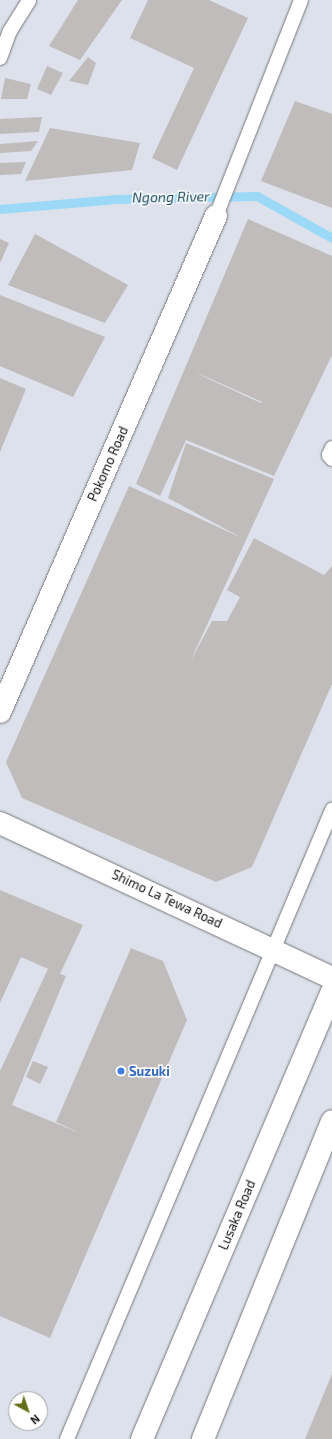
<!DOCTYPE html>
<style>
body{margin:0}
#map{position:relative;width:332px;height:1439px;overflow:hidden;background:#ebecef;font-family:"Exo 2",sans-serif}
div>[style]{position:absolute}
.built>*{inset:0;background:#dce1eb}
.stream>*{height:9px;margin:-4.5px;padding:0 4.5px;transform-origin:4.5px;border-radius:4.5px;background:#9bd9f6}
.building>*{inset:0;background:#bfbcbb}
.roads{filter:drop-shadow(0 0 1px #757679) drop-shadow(0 0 1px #757679)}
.lane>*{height:14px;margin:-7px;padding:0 7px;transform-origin:7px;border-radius:7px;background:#fff}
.street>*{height:22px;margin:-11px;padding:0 11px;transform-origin:11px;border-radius:11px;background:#fff}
.secondary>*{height:22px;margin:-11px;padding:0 11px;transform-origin:11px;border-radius:11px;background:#fff}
.dots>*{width:11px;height:11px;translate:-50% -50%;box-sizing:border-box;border:2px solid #fff;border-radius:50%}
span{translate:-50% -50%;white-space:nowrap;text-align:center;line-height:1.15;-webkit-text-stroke:3px #fff;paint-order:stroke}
.street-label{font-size:13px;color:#111112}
.shop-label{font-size:13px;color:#366cbe;font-weight:700}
.left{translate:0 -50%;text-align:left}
.water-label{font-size:14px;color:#104356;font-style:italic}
.north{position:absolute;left:8px;top:1391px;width:40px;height:40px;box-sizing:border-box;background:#fff;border:1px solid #a0a0a0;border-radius:50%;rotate:140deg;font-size:11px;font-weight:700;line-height:16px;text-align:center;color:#111112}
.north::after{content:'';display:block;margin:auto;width:14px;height:18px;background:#636e16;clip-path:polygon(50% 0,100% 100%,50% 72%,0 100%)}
</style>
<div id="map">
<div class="built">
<i style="clip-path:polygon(evenodd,0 0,332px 0,332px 1439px,0 1439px,0 0,16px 1399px,40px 1399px,40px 1423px,16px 1423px,16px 1399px)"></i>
</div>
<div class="stream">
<i style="left:0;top:209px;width:117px;rotate:-4.9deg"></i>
<i style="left:117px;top:199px;width:140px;rotate:-1.2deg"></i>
<i style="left:257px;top:196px;width:86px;rotate:29.2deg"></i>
</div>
<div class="building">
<i style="clip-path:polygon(78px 0,122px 0,80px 60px,49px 46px)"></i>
<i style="clip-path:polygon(148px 0,209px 0,248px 18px,177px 170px,152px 158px,194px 68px,130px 38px)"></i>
<i style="clip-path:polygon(88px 57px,96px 63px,88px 85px,69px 81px)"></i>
<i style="clip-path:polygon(47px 66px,63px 73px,51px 95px,37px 89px)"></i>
<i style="clip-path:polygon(5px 78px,31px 84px,27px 99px,1px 99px)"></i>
<i style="clip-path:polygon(295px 101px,332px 114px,332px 208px,261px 181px)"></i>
<i style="clip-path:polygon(42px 117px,39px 132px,0 134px,0 119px)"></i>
<i style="clip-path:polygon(50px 128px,140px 143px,132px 170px,25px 181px)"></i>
<i style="clip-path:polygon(38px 141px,31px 151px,0 153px,0 144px)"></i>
<i style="clip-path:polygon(26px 162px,21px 174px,0 175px,0 163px)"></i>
<i style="clip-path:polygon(evenodd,248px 219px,332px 256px,332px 355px,274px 476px,186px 440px,160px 496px,136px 484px,248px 219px,193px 371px,262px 402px,261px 403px,211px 380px,193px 371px)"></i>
<i style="clip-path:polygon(35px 234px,128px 285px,105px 323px,8px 285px)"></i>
<i style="clip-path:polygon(0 239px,9px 243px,0 263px)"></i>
<i style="clip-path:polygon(0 295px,105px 337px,73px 397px,0 366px)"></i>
<i style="clip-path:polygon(0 378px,26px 389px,0 452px)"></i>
<i style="clip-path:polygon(186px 443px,274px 479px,190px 662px,212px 621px,227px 621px,240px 597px,227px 590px,254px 538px,324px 575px,332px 566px,332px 684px,252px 867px,216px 882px,22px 798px,6px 762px,129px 486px,242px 538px,168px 498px)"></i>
<i style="clip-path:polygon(0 890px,83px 925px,60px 974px,66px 976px,12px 1105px,82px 1134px,56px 1122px,131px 948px,163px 961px,187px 1020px,50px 1338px,0 1316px,0 1071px,48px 969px,53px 971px,21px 957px,0 1003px)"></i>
<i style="clip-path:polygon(33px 1061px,48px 1067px,40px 1084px,26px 1077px)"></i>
<i style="clip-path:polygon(332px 1374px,332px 1439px,305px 1439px)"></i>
</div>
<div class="roads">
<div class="lane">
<i style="left:0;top:58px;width:29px;rotate:-70deg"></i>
<i style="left:10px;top:31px;width:36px;rotate:-58deg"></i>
<i style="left:216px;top:216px;width:232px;rotate:-68.5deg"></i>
<i style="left:332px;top:448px;width:8px;rotate:113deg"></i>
<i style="left:329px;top:455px;width:5px;rotate:53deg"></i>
<i style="left:67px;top:1439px;width:683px;rotate:-67.15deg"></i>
</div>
<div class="street">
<i style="left:0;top:712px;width:541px;rotate:-66.47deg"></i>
<i style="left:0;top:823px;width:366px;rotate:25deg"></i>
</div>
<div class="secondary">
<i style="left:142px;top:1439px;width:487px;rotate:-67deg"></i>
<i style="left:203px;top:1439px;width:343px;rotate:-67.9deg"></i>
</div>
</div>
<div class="dots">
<i style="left:121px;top:1071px;background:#3f7fe0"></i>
</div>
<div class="street-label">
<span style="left:108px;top:464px;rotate:-66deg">Pokomo Road</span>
<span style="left:167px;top:899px;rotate:25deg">Shimo La Tewa Road</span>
<span style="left:237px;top:1215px;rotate:-67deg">Lusaka Road</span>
</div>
<div class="shop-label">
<span class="left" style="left:129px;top:1071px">Suzuki</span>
</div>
<div class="water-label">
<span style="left:171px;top:197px;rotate:-1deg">Ngong River</span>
</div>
<div class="north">N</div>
</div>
